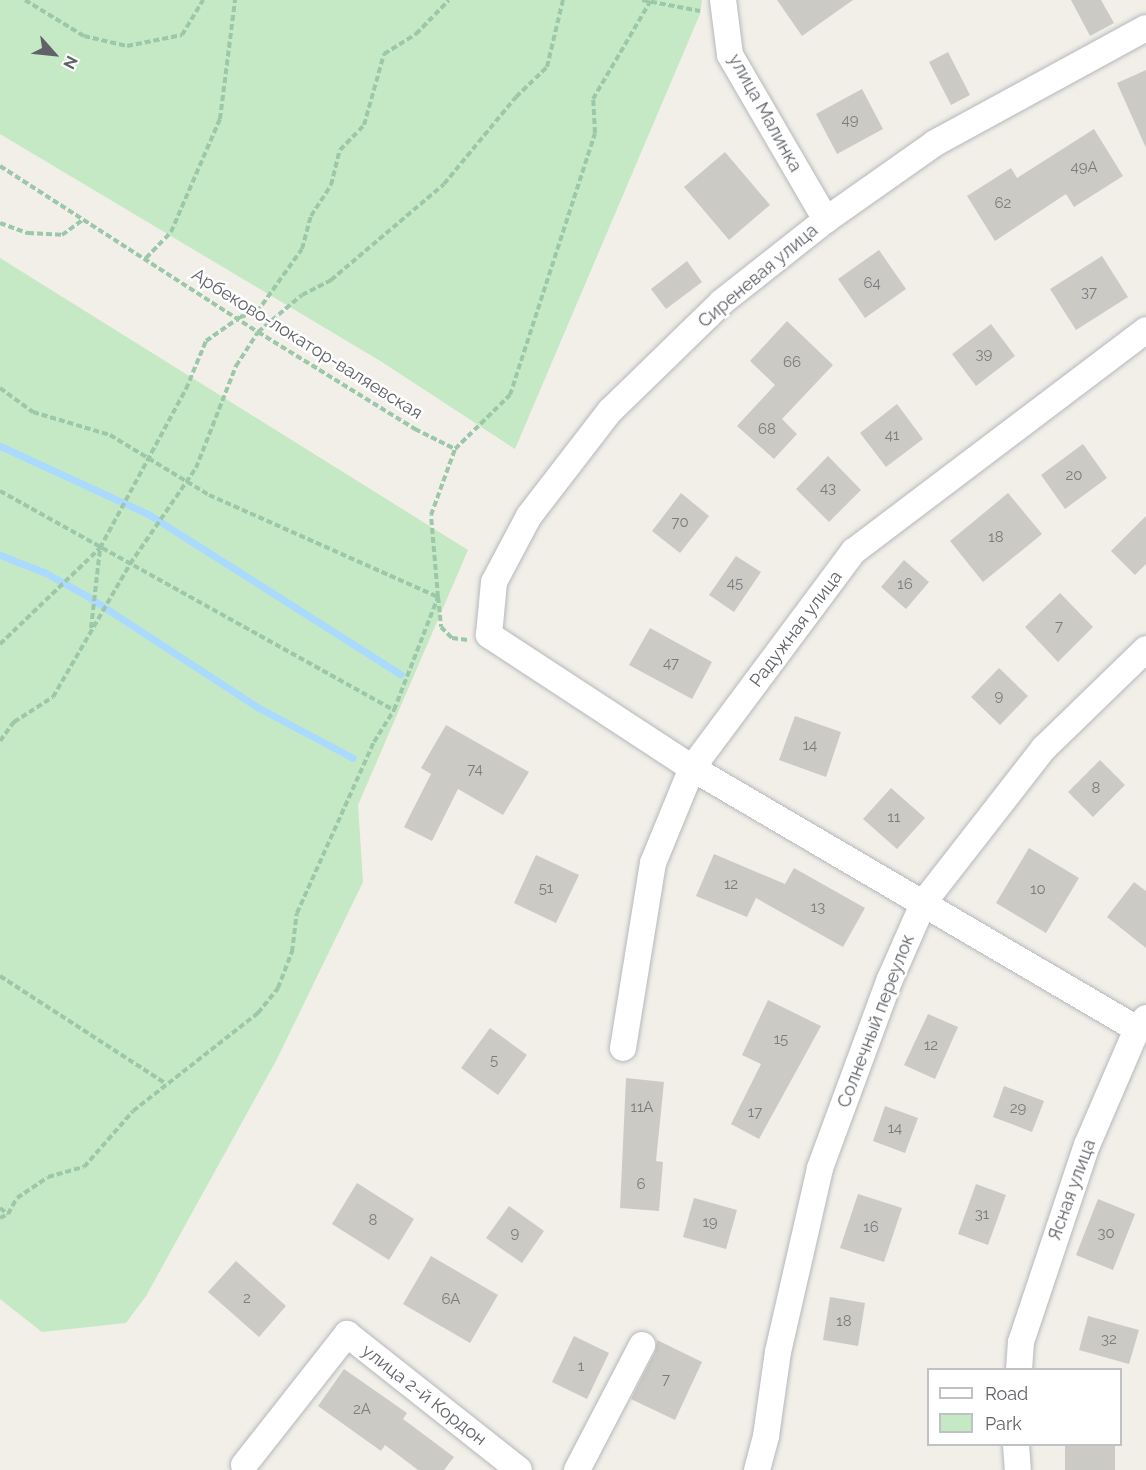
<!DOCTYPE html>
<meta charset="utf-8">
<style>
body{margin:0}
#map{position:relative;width:1146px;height:1470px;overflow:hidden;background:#f1efe8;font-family:Raleway,sans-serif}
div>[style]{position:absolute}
.green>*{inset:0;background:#c5e8c5}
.stream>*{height:7px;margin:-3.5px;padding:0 3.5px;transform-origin:3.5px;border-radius:3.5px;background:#aadaff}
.building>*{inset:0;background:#cccac5}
.path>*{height:4px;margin-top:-2px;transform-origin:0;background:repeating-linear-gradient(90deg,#9cc7a9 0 6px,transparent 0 9px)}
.roads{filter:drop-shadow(0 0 2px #b5b8bc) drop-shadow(0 0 2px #b5b8bc)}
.street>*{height:26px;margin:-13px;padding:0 13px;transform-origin:13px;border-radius:13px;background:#fff}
span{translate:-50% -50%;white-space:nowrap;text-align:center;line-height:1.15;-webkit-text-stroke:5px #fff;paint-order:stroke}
.number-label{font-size:15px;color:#7a7d7f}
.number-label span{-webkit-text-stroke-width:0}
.street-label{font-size:18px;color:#5f6368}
.legend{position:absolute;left:927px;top:1368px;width:195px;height:78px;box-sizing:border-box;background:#fff;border:2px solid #bfc1c3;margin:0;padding:8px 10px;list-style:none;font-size:18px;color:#5f6368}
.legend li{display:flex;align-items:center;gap:12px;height:30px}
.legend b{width:30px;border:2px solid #bfc1c3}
.north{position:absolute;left:24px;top:24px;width:60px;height:60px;-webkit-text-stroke:4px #fff;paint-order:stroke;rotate:117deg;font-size:16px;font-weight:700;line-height:24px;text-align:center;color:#5f6368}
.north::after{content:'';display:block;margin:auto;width:21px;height:27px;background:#5f6368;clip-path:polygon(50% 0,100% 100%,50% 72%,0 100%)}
</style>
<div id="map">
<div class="green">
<i style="clip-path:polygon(0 0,702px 0,700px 14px,515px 449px,382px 362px,0 134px)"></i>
<i style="clip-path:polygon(0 258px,468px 550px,358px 805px,363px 882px,277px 1059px,146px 1296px,126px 1323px,42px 1332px,0 1299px)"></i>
</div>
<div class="stream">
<i style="left:0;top:446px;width:163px;rotate:24.7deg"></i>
<i style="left:148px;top:514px;width:299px;rotate:32.4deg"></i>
<i style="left:0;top:555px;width:49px;rotate:21.4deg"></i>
<i style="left:46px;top:573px;width:47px;rotate:29.3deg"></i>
<i style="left:87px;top:596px;width:205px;rotate:33.1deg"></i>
<i style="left:259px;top:708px;width:106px;rotate:28deg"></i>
</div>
<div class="building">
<i style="clip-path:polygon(777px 0,853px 0,802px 36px)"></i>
<i style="clip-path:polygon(1071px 0,1101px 0,1114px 23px,1090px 36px)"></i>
<i style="clip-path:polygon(948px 52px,970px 95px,951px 105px,929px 62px)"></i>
<i style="clip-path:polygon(1146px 70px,1146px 148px,1117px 83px)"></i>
<i style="clip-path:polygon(862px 89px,883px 129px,837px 154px,816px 114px)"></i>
<i style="clip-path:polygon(1094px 129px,1123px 176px,1074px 207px,1066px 194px,995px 241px,967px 196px,1011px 168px,1017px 178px)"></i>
<i style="clip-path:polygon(725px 152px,770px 205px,729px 240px,684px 187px)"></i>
<i style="clip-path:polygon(879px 250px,906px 289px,865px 318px,838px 279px)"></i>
<i style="clip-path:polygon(1102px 256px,1128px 297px,1076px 330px,1050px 289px)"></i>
<i style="clip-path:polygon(687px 261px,702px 282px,666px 309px,651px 289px)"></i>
<i style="clip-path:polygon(787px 321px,833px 365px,782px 419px,797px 434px,774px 459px,737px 426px,775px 385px,750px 361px)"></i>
<i style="clip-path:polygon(991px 324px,1015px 356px,976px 386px,952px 354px)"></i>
<i style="clip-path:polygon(897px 404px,923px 439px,886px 467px,860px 433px)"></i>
<i style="clip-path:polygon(1083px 444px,1107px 478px,1065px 509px,1041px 475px)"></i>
<i style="clip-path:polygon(828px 456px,861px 490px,829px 522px,796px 489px)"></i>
<i style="clip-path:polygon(681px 493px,709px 516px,680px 553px,652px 531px)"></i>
<i style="clip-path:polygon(1008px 493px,1042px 534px,983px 582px,950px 541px)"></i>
<i style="clip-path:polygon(1146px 516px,1146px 564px,1135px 575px,1111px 551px)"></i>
<i style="clip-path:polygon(736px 556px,761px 572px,734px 612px,709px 595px)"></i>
<i style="clip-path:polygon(904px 560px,929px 582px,906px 609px,881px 587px)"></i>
<i style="clip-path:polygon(1060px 593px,1093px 627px,1058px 662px,1025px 627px)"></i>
<i style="clip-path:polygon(650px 628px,712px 662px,692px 699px,629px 665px)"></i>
<i style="clip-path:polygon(999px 668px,1028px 696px,1000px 725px,971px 697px)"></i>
<i style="clip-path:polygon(795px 716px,841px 732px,826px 777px,779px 760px)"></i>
<i style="clip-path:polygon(446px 725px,529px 772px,503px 815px,458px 789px,432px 841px,404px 827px,431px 774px,421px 768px)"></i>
<i style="clip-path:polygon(1100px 760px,1125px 785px,1093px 817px,1068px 792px)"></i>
<i style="clip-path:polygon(891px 788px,925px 818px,897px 849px,863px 819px)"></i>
<i style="clip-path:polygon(1029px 848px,1079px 878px,1046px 933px,996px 903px)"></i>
<i style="clip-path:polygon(714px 854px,785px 884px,794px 868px,865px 908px,843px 947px,756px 898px,747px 917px,696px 896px)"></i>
<i style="clip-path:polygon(536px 855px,579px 875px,556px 923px,514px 903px)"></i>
<i style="clip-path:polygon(1134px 882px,1146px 891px,1146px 948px,1107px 917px)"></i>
<i style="clip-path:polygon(768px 1000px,821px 1026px,759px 1139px,731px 1124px,761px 1064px,742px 1055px)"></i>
<i style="clip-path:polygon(928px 1014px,958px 1027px,935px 1079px,904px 1065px)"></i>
<i style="clip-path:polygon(490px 1028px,527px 1055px,498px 1095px,461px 1068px)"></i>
<i style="clip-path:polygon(626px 1078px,664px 1082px,656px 1161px,663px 1162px,659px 1211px,620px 1208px)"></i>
<i style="clip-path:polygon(1004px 1086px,1044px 1101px,1032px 1132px,993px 1117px)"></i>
<i style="clip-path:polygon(885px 1106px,918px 1118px,905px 1153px,873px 1141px)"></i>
<i style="clip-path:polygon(357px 1183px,414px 1219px,389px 1260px,332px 1224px)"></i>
<i style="clip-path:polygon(976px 1184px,1006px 1195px,988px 1245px,958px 1234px)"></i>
<i style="clip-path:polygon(858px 1194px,902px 1208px,884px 1262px,840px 1248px)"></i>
<i style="clip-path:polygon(694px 1198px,737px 1210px,726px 1249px,683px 1237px)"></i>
<i style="clip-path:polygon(1098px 1199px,1135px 1214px,1113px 1270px,1076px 1255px)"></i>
<i style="clip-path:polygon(509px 1206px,544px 1231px,522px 1263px,486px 1238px)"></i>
<i style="clip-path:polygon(431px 1256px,498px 1295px,470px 1343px,403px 1304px)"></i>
<i style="clip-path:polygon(236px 1261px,286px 1306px,259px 1337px,208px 1292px)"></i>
<i style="clip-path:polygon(830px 1297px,865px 1303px,858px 1346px,823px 1340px)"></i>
<i style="clip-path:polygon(1088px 1316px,1139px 1330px,1129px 1364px,1079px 1350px)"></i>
<i style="clip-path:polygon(574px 1336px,609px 1353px,587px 1399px,552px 1382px)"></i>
<i style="clip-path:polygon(657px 1340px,702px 1362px,675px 1420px,631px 1399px,655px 1352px)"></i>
<i style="clip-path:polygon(344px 1369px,407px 1413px,403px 1419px,454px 1457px,444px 1470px,418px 1470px,385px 1445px,381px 1451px,318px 1406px)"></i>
<i style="clip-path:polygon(1065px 1444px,1115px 1444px,1115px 1470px,1065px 1470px)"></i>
</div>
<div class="path">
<i style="left:25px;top:0;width:69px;rotate:31.4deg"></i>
<i style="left:84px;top:36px;width:44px;rotate:13.1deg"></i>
<i style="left:127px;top:46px;width:56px;rotate:-11.3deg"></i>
<i style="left:182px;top:35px;width:41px;rotate:-59deg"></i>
<i style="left:642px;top:0;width:59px;rotate:10.7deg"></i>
<i style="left:0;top:166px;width:307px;rotate:32.8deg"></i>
<i style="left:258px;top:332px;width:185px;rotate:31.7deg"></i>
<i style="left:415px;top:429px;width:45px;rotate:26.6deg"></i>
<i style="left:0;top:223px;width:30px;rotate:20deg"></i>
<i style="left:28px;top:233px;width:34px;rotate:3deg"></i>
<i style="left:62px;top:235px;width:26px;rotate:-36deg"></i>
<i style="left:146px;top:258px;width:36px;rotate:-46deg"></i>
<i style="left:171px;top:232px;width:123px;rotate:-66.6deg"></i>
<i style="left:220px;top:119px;width:120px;rotate:-82.8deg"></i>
<i style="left:0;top:388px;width:41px;rotate:36deg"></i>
<i style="left:33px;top:412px;width:80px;rotate:16.6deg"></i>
<i style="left:110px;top:435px;width:116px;rotate:31.2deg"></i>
<i style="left:209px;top:495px;width:251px;rotate:24deg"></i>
<i style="left:438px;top:597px;width:30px;rotate:84deg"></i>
<i style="left:441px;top:627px;width:16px;rotate:45deg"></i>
<i style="left:452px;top:638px;width:16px;rotate:7deg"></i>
<i style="left:0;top:491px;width:451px;rotate:29.1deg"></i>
<i style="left:91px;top:628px;width:80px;rotate:-83.5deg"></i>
<i style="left:0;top:644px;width:139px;rotate:-43.8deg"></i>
<i style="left:100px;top:548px;width:181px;rotate:-61.6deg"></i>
<i style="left:186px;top:389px;width:52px;rotate:-67.4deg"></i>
<i style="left:206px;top:341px;width:42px;rotate:-35.2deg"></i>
<i style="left:240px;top:317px;width:18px;rotate:-16deg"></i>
<i style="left:257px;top:312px;width:77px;rotate:-54.5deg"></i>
<i style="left:302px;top:249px;width:34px;rotate:-75deg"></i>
<i style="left:311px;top:216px;width:37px;rotate:-57deg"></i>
<i style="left:331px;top:185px;width:36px;rotate:-76deg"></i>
<i style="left:340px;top:150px;width:35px;rotate:-46deg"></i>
<i style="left:364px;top:125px;width:74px;rotate:-74.3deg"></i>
<i style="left:384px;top:54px;width:38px;rotate:-32deg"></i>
<i style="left:416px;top:34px;width:47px;rotate:-45.9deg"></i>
<i style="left:0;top:741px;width:24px;rotate:-54deg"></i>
<i style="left:14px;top:722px;width:46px;rotate:-32.7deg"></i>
<i style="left:53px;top:697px;width:154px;rotate:-59.9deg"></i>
<i style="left:130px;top:564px;width:116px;rotate:-55.5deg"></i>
<i style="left:196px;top:468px;width:110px;rotate:-68.6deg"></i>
<i style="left:236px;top:366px;width:40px;rotate:-57.1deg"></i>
<i style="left:258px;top:332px;width:57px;rotate:-40.1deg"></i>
<i style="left:302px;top:295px;width:33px;rotate:-27deg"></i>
<i style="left:331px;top:280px;width:148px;rotate:-40.3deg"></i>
<i style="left:444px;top:184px;width:113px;rotate:-50.4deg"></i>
<i style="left:516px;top:97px;width:43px;rotate:-44.1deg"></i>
<i style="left:547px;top:67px;width:69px;rotate:-76.6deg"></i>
<i style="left:0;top:976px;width:197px;rotate:33deg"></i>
<i style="left:0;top:1208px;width:10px;rotate:37deg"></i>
<i style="left:0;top:1218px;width:9px;rotate:-27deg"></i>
<i style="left:8px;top:1214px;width:18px;rotate:-61deg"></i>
<i style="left:17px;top:1198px;width:37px;rotate:-34deg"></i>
<i style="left:48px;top:1177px;width:37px;rotate:-16deg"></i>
<i style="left:84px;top:1167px;width:74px;rotate:-48.8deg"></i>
<i style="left:133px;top:1111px;width:159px;rotate:-38.1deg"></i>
<i style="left:258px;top:1013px;width:32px;rotate:-51deg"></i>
<i style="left:278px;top:988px;width:39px;rotate:-69deg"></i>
<i style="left:292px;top:952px;width:39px;rotate:-83deg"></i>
<i style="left:297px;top:913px;width:188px;rotate:-65.8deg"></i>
<i style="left:374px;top:742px;width:38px;rotate:-58deg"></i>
<i style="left:394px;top:710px;width:121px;rotate:-68.7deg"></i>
<i style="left:438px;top:597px;width:82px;rotate:-94.9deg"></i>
<i style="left:431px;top:515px;width:70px;rotate:-70deg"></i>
<i style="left:455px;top:449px;width:77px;rotate:-44.5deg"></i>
<i style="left:510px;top:395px;width:275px;rotate:-72deg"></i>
<i style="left:595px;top:133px;width:34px;rotate:-93deg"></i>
<i style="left:593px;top:99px;width:115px;rotate:-59.6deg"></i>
</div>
<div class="roads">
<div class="street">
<i style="left:723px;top:0;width:55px;rotate:82.7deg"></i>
<i style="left:730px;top:55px;width:191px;rotate:59.8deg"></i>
<i style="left:1137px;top:1029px;width:516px;rotate:-149.61deg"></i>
<i style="left:692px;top:768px;width:243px;rotate:-146.8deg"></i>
<i style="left:489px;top:635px;width:53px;rotate:-84.6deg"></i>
<i style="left:494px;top:582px;width:75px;rotate:-62.1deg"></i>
<i style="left:529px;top:516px;width:133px;rotate:-52.4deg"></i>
<i style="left:610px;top:411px;width:156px;rotate:-44.2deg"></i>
<i style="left:722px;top:302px;width:132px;rotate:-38.3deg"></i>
<i style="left:826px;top:220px;width:133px;rotate:-35.2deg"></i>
<i style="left:935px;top:143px;width:240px;rotate:-28.6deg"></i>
<i style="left:623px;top:1048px;width:187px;rotate:-80.8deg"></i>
<i style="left:653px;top:863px;width:103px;rotate:-67.7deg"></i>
<i style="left:692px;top:768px;width:271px;rotate:-53.3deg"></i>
<i style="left:854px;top:551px;width:366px;rotate:-37.1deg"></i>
<i style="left:1019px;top:1370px;width:28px;rotate:-86deg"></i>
<i style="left:1021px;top:1342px;width:208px;rotate:-71.5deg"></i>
<i style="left:1087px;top:1145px;width:126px;rotate:-66.7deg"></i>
<i style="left:1137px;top:1029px;width:14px;rotate:-51deg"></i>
<i style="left:1016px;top:1444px;width:26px;rotate:86deg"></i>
<i style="left:244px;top:1465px;width:167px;rotate:-51.8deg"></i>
<i style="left:347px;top:1334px;width:219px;rotate:38.3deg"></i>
<i style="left:577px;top:1470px;width:141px;rotate:-62.5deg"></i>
<i style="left:757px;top:1470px;width:35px;rotate:-75deg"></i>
<i style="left:766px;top:1436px;width:85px;rotate:-81.9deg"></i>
<i style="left:778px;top:1352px;width:189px;rotate:-77.1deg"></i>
<i style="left:820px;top:1168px;width:202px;rotate:-69.7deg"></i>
<i style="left:890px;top:979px;width:84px;rotate:-66.2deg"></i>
<i style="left:924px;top:902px;width:195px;rotate:-52.1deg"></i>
<i style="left:1044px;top:748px;width:142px;rotate:-44.1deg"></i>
</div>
</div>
<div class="number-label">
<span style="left:850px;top:121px">49</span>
<span style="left:1084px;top:168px">49А</span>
<span style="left:1003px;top:204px">62</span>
<span style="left:872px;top:284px">64</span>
<span style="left:1089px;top:293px">37</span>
<span style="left:984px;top:355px">39</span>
<span style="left:792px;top:363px">66</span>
<span style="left:767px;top:430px">68</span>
<span style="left:892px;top:436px">41</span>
<span style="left:1074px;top:476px">20</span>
<span style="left:828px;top:489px">43</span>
<span style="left:680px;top:523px">70</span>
<span style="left:996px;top:538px">18</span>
<span style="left:735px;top:584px">45</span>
<span style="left:905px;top:585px">16</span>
<span style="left:1059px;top:627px">7</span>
<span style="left:671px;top:664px">47</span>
<span style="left:999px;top:697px">9</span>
<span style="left:810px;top:746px">14</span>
<span style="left:475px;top:770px">74</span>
<span style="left:1096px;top:789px">8</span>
<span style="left:894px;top:818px">11</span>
<span style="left:731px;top:885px">12</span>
<span style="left:546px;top:889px">51</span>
<span style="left:1038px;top:890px">10</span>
<span style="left:818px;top:908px">13</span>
<span style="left:781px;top:1040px">15</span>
<span style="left:931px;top:1046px">12</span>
<span style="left:494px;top:1061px">5</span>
<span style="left:642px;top:1108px">11А</span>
<span style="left:1018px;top:1109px">29</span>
<span style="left:755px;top:1113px">17</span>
<span style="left:895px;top:1129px">14</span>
<span style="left:641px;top:1185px">6</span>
<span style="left:982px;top:1215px">31</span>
<span style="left:373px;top:1221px">8</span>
<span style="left:710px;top:1223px">19</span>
<span style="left:871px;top:1228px">16</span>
<span style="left:515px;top:1234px">9</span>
<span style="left:1106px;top:1234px">30</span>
<span style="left:247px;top:1299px">2</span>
<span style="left:451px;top:1300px">6А</span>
<span style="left:844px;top:1322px">18</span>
<span style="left:1109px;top:1340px">32</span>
<span style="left:581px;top:1367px">1</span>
<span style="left:666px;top:1380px">7</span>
<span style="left:362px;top:1410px">2А</span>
</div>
<div class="street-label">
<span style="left:765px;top:113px;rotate:61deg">улица Малинка</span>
<span style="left:758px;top:276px;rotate:-40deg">Сиреневая улица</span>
<span style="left:307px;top:344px;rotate:32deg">Арбеково-локатор-валяевская</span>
<span style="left:796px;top:629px;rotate:-53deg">Радужная улица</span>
<span style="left:876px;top:1021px;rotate:-69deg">Солнечный переулок</span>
<span style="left:1072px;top:1190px;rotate:-70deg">Ясная улица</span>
<span style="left:424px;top:1395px;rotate:38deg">улица 2-й Кордон</span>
</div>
<ul class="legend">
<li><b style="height:8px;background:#fff"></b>Road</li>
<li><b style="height:16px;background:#c5e8c5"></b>Park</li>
</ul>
<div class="north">N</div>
</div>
